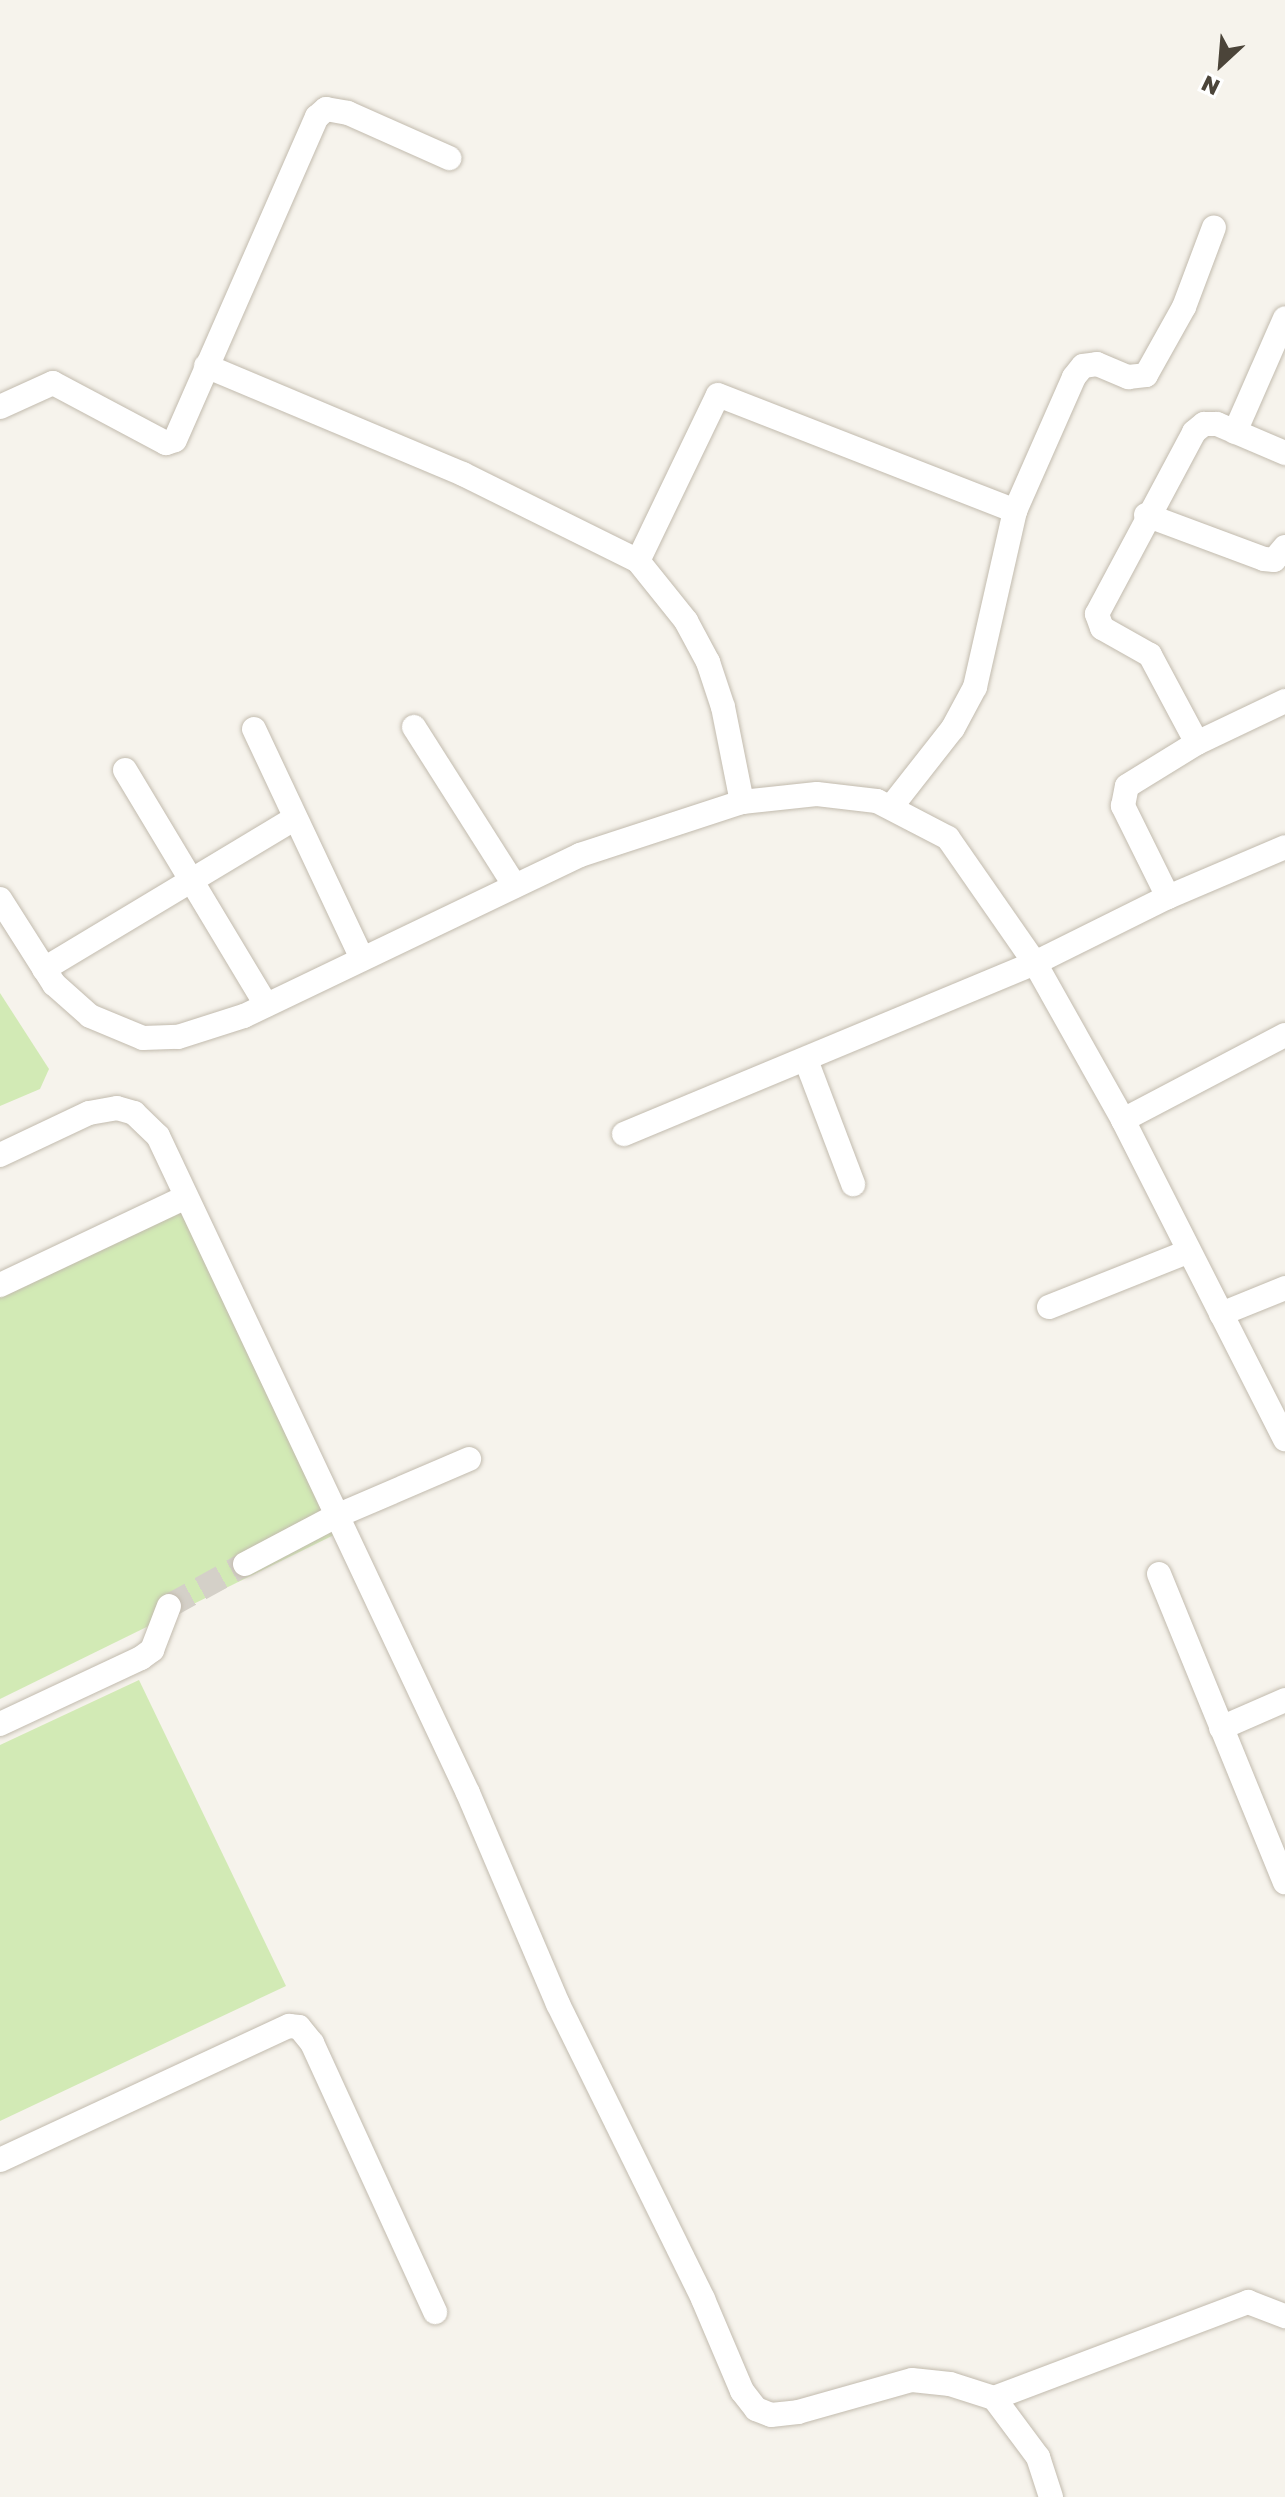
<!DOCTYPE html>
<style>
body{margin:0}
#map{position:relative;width:1285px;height:2497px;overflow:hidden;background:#f6f3ec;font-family:"Golos Text",sans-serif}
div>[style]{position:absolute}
.green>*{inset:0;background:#d2eab5}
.minor-tunnel>*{height:24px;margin-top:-12px;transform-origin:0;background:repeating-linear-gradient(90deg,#d4d0c8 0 24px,transparent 0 36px)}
.roads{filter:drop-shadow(0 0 2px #c2bbae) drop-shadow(0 0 2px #c2bbae)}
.minor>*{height:24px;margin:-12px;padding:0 12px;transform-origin:12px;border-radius:12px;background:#fff}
span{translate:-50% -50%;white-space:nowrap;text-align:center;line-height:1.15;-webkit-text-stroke:6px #fff;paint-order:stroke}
.north{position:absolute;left:1181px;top:24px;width:80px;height:80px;-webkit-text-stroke:6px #fff;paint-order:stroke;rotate:206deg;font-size:22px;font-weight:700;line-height:32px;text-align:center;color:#4b4439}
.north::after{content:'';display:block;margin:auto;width:28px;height:36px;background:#4b4439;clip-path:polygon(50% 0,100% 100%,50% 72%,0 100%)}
</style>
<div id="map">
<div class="green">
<i style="clip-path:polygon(0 993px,49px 1069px,40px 1089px,0 1106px)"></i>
<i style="clip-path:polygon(171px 1193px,340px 1532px,0 1699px,0 1278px)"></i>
<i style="clip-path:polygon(139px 1680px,286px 1986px,0 2121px,0 1745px)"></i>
</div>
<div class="minor-tunnel">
<i style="left:169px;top:1606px;width:87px;rotate:-28.9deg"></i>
</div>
<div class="roads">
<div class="minor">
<i style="left:206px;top:366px;width:279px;rotate:22.8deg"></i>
<i style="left:463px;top:474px;width:195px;rotate:26.4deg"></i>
<i style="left:638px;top:561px;width:77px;rotate:51.3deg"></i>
<i style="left:686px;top:621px;width:47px;rotate:61.8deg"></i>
<i style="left:708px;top:662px;width:47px;rotate:71.6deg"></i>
<i style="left:723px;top:707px;width:97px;rotate:78.7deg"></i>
<i style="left:0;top:407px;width:58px;rotate:-24.4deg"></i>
<i style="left:53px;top:383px;width:128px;rotate:28deg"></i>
<i style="left:166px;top:443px;width:9px;rotate:-18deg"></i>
<i style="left:175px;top:440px;width:353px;rotate:-66.3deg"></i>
<i style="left:317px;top:117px;width:12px;rotate:-42deg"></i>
<i style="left:326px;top:109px;width:22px;rotate:10deg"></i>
<i style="left:348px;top:113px;width:111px;rotate:24deg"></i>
<i style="left:1235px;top:432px;width:124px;rotate:-66.3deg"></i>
<i style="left:1146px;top:515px;width:126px;rotate:20.4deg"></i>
<i style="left:1264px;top:559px;width:10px;rotate:6deg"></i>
<i style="left:1274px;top:560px;width:17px;rotate:-50deg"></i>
<i style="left:638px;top:561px;width:184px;rotate:-64.3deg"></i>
<i style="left:718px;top:395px;width:319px;rotate:21.3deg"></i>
<i style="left:414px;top:727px;width:188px;rotate:57.6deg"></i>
<i style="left:254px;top:729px;width:254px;rotate:64.8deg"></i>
<i style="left:1197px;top:743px;width:100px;rotate:-118.1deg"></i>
<i style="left:1150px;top:655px;width:55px;rotate:-150.6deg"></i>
<i style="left:1102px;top:628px;width:15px;rotate:-110deg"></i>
<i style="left:1097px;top:614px;width:206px;rotate:-61.9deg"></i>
<i style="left:1194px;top:432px;width:13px;rotate:-39deg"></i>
<i style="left:1204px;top:424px;width:13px"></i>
<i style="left:1217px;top:424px;width:74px;rotate:23.1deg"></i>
<i style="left:125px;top:770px;width:274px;rotate:59deg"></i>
<i style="left:891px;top:807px;width:100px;rotate:-51.9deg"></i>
<i style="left:953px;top:728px;width:47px;rotate:-61.8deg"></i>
<i style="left:975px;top:687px;width:180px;rotate:-77.2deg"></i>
<i style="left:1015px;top:511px;width:146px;rotate:-66.2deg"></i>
<i style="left:1074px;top:377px;width:14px;rotate:-51deg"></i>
<i style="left:1083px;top:366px;width:14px;rotate:-8deg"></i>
<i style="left:1097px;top:364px;width:34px;rotate:23deg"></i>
<i style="left:1128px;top:377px;width:18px;rotate:-6deg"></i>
<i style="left:1146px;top:375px;width:78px;rotate:-60.8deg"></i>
<i style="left:1184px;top:307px;width:85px;rotate:-69.4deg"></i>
<i style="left:1168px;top:897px;width:102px;rotate:-116.3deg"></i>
<i style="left:1123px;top:806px;width:20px;rotate:-79deg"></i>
<i style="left:1127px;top:786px;width:82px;rotate:-31.6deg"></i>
<i style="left:1197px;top:743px;width:98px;rotate:-25.5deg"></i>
<i style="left:0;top:899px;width:101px;rotate:57.6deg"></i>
<i style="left:54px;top:984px;width:48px;rotate:41.6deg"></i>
<i style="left:90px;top:1016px;width:57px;rotate:22.5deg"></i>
<i style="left:143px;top:1038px;width:35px;rotate:-2deg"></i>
<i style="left:178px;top:1037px;width:69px;rotate:-17.7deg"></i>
<i style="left:244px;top:1016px;width:373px;rotate:-25.6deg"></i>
<i style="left:580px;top:855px;width:170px;rotate:-18.1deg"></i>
<i style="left:742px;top:802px;width:75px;rotate:-6.1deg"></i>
<i style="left:817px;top:794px;width:60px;rotate:6.7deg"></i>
<i style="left:877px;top:801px;width:80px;rotate:27.5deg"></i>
<i style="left:948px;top:838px;width:152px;rotate:55.2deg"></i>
<i style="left:1035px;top:963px;width:180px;rotate:60.7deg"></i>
<i style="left:1123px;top:1120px;width:358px;rotate:63.1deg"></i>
<i style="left:44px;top:969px;width:293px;rotate:-31deg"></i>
<i style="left:806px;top:1060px;width:133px;rotate:69.2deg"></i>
<i style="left:1123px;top:1120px;width:183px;rotate:-27.7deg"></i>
<i style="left:624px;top:1134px;width:445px;rotate:-22.6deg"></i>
<i style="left:1035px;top:963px;width:148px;rotate:-26.4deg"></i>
<i style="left:1168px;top:897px;width:127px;rotate:-23.1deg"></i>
<i style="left:0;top:1155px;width:98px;rotate:-25.3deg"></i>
<i style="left:89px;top:1113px;width:28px;rotate:-10deg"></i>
<i style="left:117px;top:1108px;width:18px;rotate:16deg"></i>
<i style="left:134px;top:1113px;width:33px;rotate:44deg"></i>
<i style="left:158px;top:1136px;width:726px;rotate:64.74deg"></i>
<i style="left:468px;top:1793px;width:229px;rotate:66.9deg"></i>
<i style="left:558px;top:2004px;width:329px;rotate:63.8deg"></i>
<i style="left:703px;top:2299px;width:100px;rotate:67deg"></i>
<i style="left:742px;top:2391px;width:23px;rotate:52deg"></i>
<i style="left:756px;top:2409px;width:16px;rotate:22deg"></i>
<i style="left:771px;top:2415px;width:27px;rotate:-6deg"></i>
<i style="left:798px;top:2412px;width:118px;rotate:-15.7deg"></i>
<i style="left:912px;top:2380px;width:38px;rotate:6deg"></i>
<i style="left:950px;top:2384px;width:46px;rotate:17.7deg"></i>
<i style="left:994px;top:2398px;width:74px;rotate:53.3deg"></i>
<i style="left:1038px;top:2457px;width:42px;rotate:72deg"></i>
<i style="left:0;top:1285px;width:204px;rotate:-25.3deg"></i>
<i style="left:1049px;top:1307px;width:149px;rotate:-21.7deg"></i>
<i style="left:1221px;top:1314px;width:69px;rotate:-22.1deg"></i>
<i style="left:245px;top:1564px;width:101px;rotate:-27.8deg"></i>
<i style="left:334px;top:1517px;width:147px;rotate:-23.2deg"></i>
<i style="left:1159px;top:1574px;width:333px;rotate:67.8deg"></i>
<i style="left:0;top:1724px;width:156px;rotate:-25.1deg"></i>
<i style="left:141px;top:1658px;width:14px;rotate:-36deg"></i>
<i style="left:152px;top:1650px;width:47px;rotate:-68.9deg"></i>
<i style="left:1221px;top:1728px;width:70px;rotate:-23.6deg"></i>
<i style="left:0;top:2160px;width:319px;rotate:-24.9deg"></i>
<i style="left:289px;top:2026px;width:10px;rotate:6deg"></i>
<i style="left:299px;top:2027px;width:21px;rotate:51deg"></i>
<i style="left:312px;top:2043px;width:296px;rotate:65.4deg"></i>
<i style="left:994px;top:2398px;width:272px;rotate:-20.7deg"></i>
<i style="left:1248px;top:2302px;width:40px;rotate:21deg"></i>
</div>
</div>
<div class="north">N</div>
</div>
